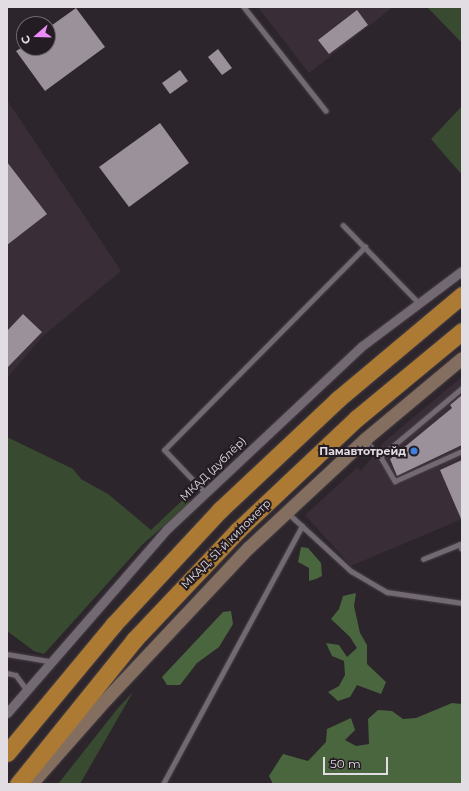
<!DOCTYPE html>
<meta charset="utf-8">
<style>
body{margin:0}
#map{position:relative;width:469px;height:791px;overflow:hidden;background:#2d252c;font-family:Montserrat,sans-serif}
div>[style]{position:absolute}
.built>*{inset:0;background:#392d38}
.green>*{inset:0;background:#384a30}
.forest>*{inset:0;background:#4a663e}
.building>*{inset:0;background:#9a919a}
.roads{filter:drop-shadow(0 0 1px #464046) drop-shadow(0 0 1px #464046)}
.lane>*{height:4.5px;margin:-2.25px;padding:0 2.25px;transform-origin:2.25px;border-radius:2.25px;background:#726972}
.street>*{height:9px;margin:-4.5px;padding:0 4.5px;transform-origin:4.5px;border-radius:4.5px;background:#726972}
.secondary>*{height:13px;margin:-6.5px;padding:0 6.5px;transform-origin:6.5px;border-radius:6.5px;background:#836e5f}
.highway>*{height:17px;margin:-8.5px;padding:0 8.5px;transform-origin:8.5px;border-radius:8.5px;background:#ac7a32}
.dots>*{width:11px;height:11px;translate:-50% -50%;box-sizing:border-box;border:2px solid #231c23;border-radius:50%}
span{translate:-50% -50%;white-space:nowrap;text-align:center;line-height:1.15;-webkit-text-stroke:4px #231c23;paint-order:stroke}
.poi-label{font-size:11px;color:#e2dde2;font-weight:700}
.right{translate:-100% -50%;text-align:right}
.street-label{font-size:11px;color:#e2dde2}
.frame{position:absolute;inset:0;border:8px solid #e2dde2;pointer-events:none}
.north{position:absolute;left:16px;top:16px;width:40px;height:40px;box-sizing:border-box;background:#231c23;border:1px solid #6f696f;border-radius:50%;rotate:250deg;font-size:11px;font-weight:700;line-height:16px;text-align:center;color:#e2dde2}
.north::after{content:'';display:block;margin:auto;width:14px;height:18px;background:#ec8cfb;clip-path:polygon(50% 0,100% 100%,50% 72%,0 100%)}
.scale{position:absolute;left:323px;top:757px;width:65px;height:18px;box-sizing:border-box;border:2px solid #e2dde2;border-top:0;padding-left:5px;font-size:12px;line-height:14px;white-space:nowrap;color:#e2dde2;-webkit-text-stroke:3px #231c23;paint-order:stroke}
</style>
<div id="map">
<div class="built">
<i style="clip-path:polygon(258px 7px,393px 7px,309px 73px)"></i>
<i style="clip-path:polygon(7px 100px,121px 271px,42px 337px,7px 378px)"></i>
<i style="clip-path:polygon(462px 377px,462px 519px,351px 566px,305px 515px,357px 468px,361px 471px,384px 442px)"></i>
</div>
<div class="green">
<i style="clip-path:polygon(427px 7px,462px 7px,462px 43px)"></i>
<i style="clip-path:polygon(462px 106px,462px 175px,431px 139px)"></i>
<i style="clip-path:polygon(7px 437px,73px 469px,81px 479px,108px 494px,151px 530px,189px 494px,189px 504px,143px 544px,44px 654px,34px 651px,7px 631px)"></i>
<i style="clip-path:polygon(133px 692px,80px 784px,58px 784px,118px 708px)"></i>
</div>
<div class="forest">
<i style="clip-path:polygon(301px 547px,308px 548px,321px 563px,322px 576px,316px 579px,309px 581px,309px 568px,298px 562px)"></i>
<i style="clip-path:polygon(356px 593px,354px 606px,360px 633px,367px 645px,367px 664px,386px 682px,381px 694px,357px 685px,350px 697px,338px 701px,328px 692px,339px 686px,345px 675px,344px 661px,332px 656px,326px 643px,339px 645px,347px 657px,357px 648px,350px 637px,331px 619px,339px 609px,343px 596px)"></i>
<i style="clip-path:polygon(231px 611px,233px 624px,219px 647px,197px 663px,180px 685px,167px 685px,162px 677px,223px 612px)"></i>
<i style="clip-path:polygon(452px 703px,462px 704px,461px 784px,273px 784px,269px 776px,283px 754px,308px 761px,326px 742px,327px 729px,351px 718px,355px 730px,345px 740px,356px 746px,369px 744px,368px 719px,378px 710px,392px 711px,403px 719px,416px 718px)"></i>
</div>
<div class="building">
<i style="clip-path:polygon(76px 8px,105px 47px,45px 91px,16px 51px,21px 48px,48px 48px,48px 28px)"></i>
<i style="clip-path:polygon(357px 10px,368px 25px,329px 54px,318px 40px)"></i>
<i style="clip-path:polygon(218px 49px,232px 68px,222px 75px,208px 57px)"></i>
<i style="clip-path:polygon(180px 70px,188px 81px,170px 94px,162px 83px)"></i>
<i style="clip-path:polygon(160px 123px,189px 163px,129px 207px,99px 167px)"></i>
<i style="clip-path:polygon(7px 162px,47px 214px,7px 245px)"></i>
<i style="clip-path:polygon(23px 314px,42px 332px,7px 368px,7px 331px)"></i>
<i style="clip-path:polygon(462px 395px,462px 445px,397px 476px,390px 459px,452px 408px,450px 405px)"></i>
<i style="clip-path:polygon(462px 460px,462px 521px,440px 470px)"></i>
</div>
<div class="roads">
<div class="lane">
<i style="left:244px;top:7px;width:132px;rotate:51.7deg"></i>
<i style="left:343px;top:225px;width:107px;rotate:45.8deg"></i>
<i style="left:366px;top:441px;width:22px;rotate:47deg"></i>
<i style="left:381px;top:457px;width:28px;rotate:60deg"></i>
<i style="left:395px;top:481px;width:73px;rotate:-24.1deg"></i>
<i style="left:381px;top:456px;width:106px;rotate:-40deg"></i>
<i style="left:205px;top:493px;width:59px;rotate:-133.6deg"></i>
<i style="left:164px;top:450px;width:286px;rotate:-45.3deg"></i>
<i style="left:288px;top:513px;width:86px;rotate:42.6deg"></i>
<i style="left:351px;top:571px;width:42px;rotate:30.3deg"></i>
<i style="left:387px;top:592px;width:76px;rotate:8.3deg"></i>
<i style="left:423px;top:559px;width:40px;rotate:-22deg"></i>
<i style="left:460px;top:544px;width:5px;rotate:68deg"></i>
<i style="left:7px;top:654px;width:43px;rotate:9.5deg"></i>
<i style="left:7px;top:673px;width:9px;rotate:13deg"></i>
<i style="left:16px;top:675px;width:17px;rotate:54deg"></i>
<i style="left:163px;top:784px;width:293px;rotate:-61.7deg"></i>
</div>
<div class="street">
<i style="left:7px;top:713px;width:244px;rotate:-49deg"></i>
<i style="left:167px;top:529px;width:267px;rotate:-43.2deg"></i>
<i style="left:362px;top:346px;width:125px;rotate:-36.9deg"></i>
</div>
<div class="secondary">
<i style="left:31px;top:784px;width:113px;rotate:-48.6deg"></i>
<i style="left:106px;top:699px;width:207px;rotate:-46.8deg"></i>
<i style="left:248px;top:548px;width:160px;rotate:-43deg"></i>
<i style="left:365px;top:439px;width:126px;rotate:-39.9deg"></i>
</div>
<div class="highway">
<i style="left:7px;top:753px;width:168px;rotate:-50.3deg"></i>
<i style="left:114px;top:624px;width:156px;rotate:-47.1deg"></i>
<i style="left:220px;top:510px;width:162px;rotate:-43.2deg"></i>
<i style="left:338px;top:399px;width:162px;rotate:-40deg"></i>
<i style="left:18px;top:784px;width:185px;rotate:-51.1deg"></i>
<i style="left:134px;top:640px;width:151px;rotate:-46.6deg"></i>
<i style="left:238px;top:530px;width:163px;rotate:-43.3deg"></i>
<i style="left:357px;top:418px;width:136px;rotate:-39.6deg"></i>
</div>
</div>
<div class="dots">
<i style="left:414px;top:451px;background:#3f7fe0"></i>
</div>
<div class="poi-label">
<span class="right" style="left:406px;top:451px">Памавтотрейд</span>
</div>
<div class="street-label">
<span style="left:213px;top:469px;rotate:-44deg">МКАД (дублёр)</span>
<span style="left:226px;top:544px;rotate:-45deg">МКАД, 51-й километр</span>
</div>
<div class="frame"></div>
<div class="north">С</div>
<div class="scale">50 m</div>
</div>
